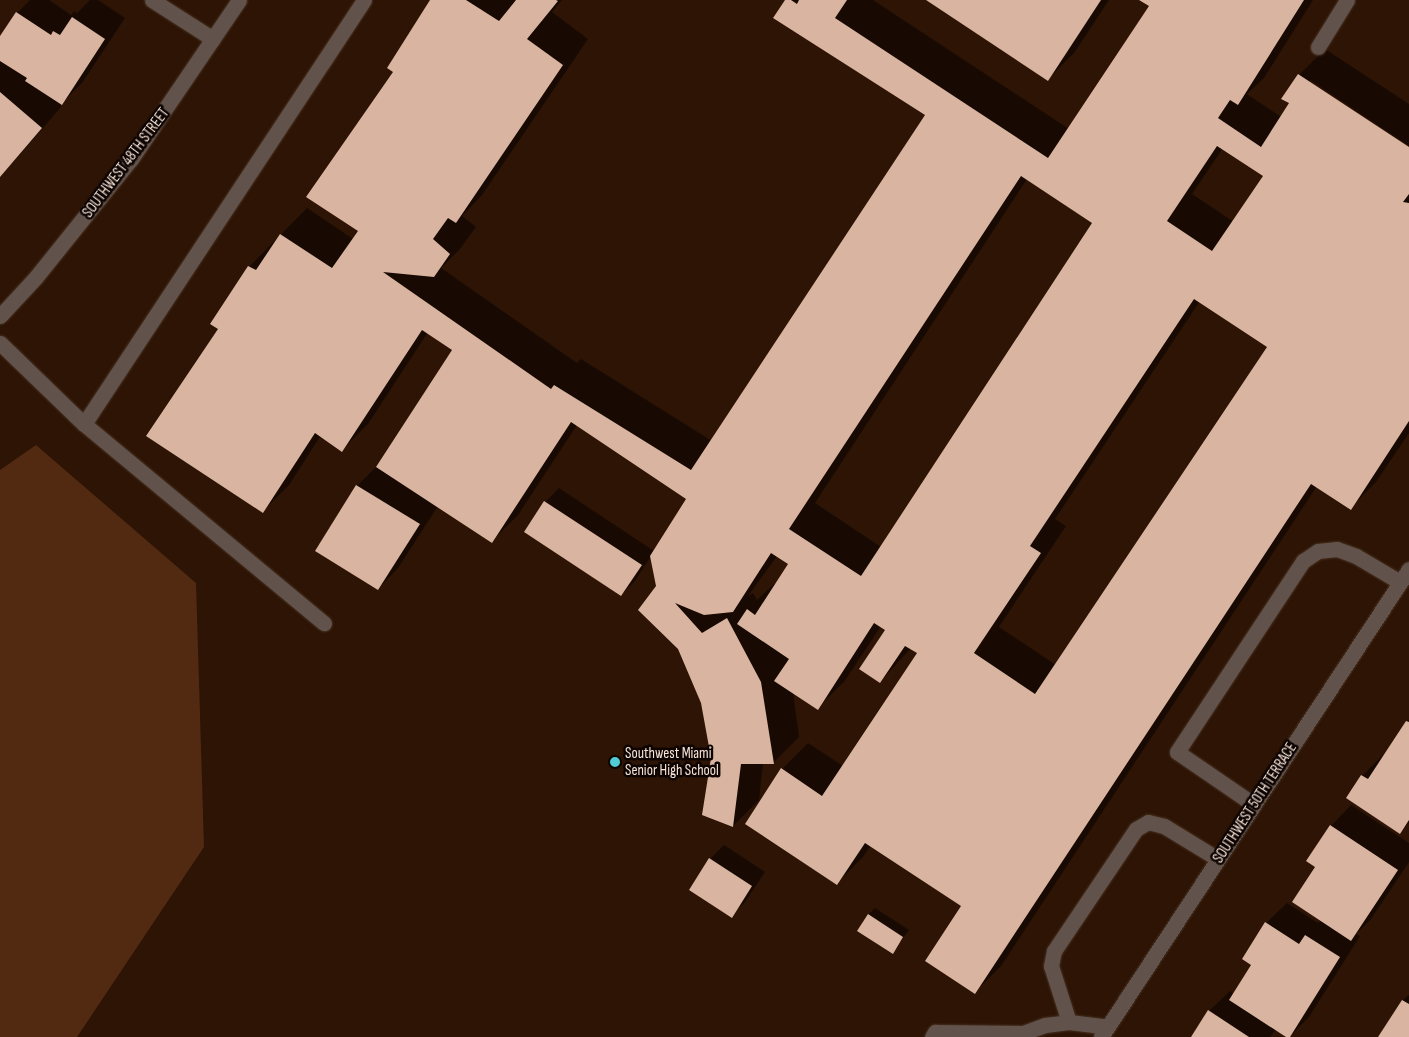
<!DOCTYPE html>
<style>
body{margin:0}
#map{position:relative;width:1409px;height:1037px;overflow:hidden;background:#2d1404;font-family:"Sofia Sans Condensed",sans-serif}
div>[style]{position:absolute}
.green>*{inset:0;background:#512a11}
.shadow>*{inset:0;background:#0007}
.building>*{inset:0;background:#d8b4a1}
.roads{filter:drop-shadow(0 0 1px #493122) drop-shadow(0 0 1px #493122)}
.minor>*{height:15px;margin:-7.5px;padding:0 7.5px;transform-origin:7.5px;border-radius:7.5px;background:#61534c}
.dots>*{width:14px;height:14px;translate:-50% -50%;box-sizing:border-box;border:2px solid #0d0401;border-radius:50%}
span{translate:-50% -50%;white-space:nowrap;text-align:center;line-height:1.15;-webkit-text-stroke:5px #0d0401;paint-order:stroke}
.street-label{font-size:15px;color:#f7e4da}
.poi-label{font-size:15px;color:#f7e4da}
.left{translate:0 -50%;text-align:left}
</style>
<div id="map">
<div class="green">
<i style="clip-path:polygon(36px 445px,196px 583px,204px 847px,77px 1037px,0 1037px,0 470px)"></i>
</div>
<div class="shadow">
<i style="clip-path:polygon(30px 0,49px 0,71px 15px,74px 11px,77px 13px,90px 0,98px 0,125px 18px,82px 83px,60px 105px,61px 107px,18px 157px,0 176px,0 38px,17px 13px)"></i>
<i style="clip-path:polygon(evenodd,431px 0,562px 0,552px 12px,588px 39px,482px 195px,462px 216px,476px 227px,460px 249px,441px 268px,577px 363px,581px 359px,712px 441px,927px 115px,786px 0,873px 0,1069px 129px,1151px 6px,1141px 0,1313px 0,1264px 78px,1247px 94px,1281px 117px,1290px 103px,1299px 75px,1325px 49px,1409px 104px,1409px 146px,1310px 80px,1310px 83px,1409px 149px,1409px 433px,1376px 482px,1350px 508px,1317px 486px,1001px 966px,975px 992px,962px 906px,871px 845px,863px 857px,837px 883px,782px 769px,808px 743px,843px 766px,918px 652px,911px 648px,880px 682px,887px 629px,881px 626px,844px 682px,817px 708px,793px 692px,799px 737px,773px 763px,763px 763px,759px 800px,733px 826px,712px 758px,702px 703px,658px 586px,651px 556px,635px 581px,621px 595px,545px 502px,559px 488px,654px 551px,688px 498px,577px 425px,518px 515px,492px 541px,438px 506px,398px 568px,378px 589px,317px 550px,357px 486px,378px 465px,454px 350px,428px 332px,368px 424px,342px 450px,321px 435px,289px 485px,263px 511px,220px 328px,249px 267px,307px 208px,353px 239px,360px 230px,395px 72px,431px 0,1223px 148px,1265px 176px,1234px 222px,1192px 194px,1223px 148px,431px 0,1027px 179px,1094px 223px,881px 547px,815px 503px,1027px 179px,431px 0,1200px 301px,1269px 346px,1056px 665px,999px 627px,1066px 526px,1055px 519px,1200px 301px,431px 0,777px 556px,790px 564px,776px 586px,774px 584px,757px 600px,753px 593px,748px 596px,777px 556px,431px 0,787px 656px,791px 658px,788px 663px,787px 656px)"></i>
<i style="clip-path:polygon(928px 0,1109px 0,1074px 53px,1048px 79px)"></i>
<i style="clip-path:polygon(1409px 720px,1409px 823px,1400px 832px,1362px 776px,1383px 755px,1384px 756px)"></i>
<i style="clip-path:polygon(1351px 805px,1409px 843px,1409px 862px,1371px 919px,1356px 934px,1360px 936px,1309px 1017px,1289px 1037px,1276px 1029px,1270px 1037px,1193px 1037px,1209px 1011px,1230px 991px,1234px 994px,1252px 964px,1266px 923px,1287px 903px,1318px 923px,1322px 920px,1317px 867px,1331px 826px)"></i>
<i style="clip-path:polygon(724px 845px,765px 872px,745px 902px,731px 916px,690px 889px,710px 859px)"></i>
<i style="clip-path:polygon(875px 908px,909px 930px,892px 952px,869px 914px)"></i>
<i style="clip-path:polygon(1409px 995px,1409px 1037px,1379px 1037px,1403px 1000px)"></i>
</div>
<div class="building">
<i style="clip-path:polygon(evenodd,430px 0,466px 0,499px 21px,516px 0,556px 0,558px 1px,527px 39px,563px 65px,456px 223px,448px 218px,433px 239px,450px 254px,434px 277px,383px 272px,551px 389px,554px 385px,691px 470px,925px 115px,773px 18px,785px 0,791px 0,797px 4px,799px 0,847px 0,835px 18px,1048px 158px,1149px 6px,1139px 0,1304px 0,1238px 105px,1230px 100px,1218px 118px,1261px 147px,1289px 103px,1281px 99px,1298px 74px,1409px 147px,1409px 194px,1403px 202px,1409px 203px,1409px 421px,1351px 510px,1311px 484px,975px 994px,925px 961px,961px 906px,865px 843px,837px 885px,745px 824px,781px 768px,822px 796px,917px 653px,905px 646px,880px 683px,859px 669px,885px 630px,874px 623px,818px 710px,774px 681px,789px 659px,737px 624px,747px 609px,755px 615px,788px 564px,771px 553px,733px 612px,704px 615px,675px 603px,702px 633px,727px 618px,761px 682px,774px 764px,741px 764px,733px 827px,702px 815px,711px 758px,701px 703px,678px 649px,638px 610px,656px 586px,650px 556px,686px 499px,571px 422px,492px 543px,376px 467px,452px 350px,422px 330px,342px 452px,315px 433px,263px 513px,146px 436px,218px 329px,210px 324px,248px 266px,256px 270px,280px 234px,332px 268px,358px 231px,306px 197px,393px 72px,387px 68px,430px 0,1217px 146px,1263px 176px,1212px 251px,1167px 221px,1217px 146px,430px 0,1021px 176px,1092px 223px,861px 576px,789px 529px,1021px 176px,430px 0,1194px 299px,1267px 347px,1035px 694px,974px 653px,1041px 553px,1030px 546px,1194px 299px)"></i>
<i style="clip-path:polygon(926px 0,1101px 0,1048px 81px)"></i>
<i style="clip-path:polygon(16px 12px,51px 35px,53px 31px,60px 35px,72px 17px,105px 39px,62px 105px,25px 81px,27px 78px,0 61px,0 36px)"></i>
<i style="clip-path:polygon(0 92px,42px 128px,0 177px)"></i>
<i style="clip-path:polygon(356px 485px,420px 524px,378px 590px,315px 551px)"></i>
<i style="clip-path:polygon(544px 501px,642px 565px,621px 596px,524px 532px)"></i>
<i style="clip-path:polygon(1406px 721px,1409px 722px,1409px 820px,1400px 834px,1346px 798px,1361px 775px,1368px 779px)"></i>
<i style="clip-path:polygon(1330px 825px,1398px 870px,1351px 941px,1292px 902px,1315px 867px,1306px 861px)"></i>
<i style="clip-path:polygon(709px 858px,752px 886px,732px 918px,689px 890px)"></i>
<i style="clip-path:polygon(868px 914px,903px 937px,893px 954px,857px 931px)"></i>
<i style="clip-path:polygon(1265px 922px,1299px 944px,1305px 935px,1340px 957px,1290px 1037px,1286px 1037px,1229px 1000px,1251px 965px,1242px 959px)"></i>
<i style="clip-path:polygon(1402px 1000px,1409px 1004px,1409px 1037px,1378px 1037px)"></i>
<i style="clip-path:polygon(1208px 1010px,1249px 1037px,1191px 1037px)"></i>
</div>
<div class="roads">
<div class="minor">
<i style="left:152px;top:0;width:72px;rotate:32.6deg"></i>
<i style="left:1318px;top:47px;width:55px;rotate:-58.3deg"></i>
<i style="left:0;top:316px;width:53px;rotate:-47.3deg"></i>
<i style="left:36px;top:277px;width:151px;rotate:-51.2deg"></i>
<i style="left:131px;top:159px;width:192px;rotate:-55.8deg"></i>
<i style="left:0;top:343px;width:117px;rotate:44deg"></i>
<i style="left:84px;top:424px;width:312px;rotate:39.7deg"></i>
<i style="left:84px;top:424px;width:508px;rotate:-56.56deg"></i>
<i style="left:1253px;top:804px;width:92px;rotate:-145.6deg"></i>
<i style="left:1177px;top:752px;width:229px;rotate:-56.6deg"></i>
<i style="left:1303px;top:561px;width:18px;rotate:-34deg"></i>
<i style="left:1318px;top:551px;width:19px;rotate:-6deg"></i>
<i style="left:1337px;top:549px;width:20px;rotate:20deg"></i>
<i style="left:1356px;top:556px;width:51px;rotate:30.6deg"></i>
<i style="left:1069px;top:1022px;width:59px;rotate:-107.8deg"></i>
<i style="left:1051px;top:966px;width:15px;rotate:-79deg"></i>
<i style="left:1054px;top:951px;width:147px;rotate:-56.1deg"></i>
<i style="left:1136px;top:829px;width:14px;rotate:-30deg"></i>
<i style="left:1148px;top:822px;width:16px;rotate:14deg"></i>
<i style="left:1164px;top:826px;width:63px;rotate:31.4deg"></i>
<i style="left:932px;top:1037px;width:6px;rotate:-59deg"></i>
<i style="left:935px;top:1032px;width:88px;rotate:0.7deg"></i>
<i style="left:1020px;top:1037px;width:5px;rotate:-53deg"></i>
<i style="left:1023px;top:1033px;width:23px;rotate:-20deg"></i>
<i style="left:1045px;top:1025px;width:24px;rotate:-7deg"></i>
<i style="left:1069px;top:1022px;width:39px;rotate:7deg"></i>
<i style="left:1101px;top:1037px;width:560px;rotate:-56.65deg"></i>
</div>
</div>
<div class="dots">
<i style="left:615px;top:762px;background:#51ccd4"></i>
</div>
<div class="street-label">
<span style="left:126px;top:163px;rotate:-53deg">SOUTHWEST 48TH STREET</span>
<span style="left:1255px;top:803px;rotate:-57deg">SOUTHWEST 50TH TERRACE</span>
</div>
<div class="poi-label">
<span class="left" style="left:625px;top:762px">Southwest Miami<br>Senior High School</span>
</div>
</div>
